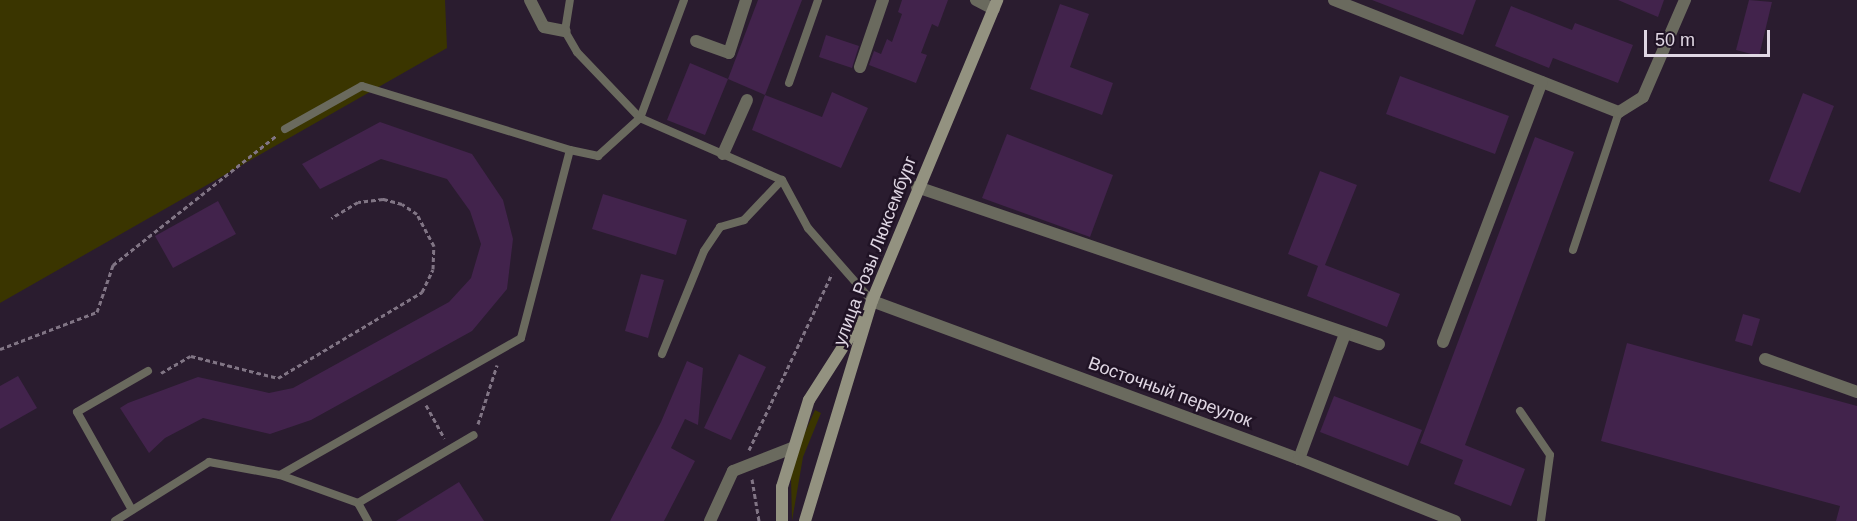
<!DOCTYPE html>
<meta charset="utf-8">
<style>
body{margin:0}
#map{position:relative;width:1857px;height:521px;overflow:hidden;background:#2a1c2f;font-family:Helvetica,sans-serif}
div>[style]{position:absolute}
.green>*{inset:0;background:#3a3500}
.building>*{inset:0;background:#42234c}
.path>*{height:3px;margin-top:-1.5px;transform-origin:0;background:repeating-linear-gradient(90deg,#817585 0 4.5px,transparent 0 7.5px)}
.service>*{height:8px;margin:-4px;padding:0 4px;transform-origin:4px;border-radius:4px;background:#6a6a5e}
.minor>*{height:12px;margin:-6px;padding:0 6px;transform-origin:6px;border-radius:6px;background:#6a6a5e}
.tertiary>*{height:12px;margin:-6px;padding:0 6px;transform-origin:6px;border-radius:6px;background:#6a6a5e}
.secondary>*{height:12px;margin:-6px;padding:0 6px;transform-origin:6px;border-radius:6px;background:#939280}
span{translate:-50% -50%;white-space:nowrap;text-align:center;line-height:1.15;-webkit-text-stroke:5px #201325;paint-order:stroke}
.street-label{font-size:18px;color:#e0d7e4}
.scale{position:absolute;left:1644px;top:30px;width:126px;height:27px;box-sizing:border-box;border:3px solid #e0d7e4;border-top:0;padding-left:8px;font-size:18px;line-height:21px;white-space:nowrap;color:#e0d7e4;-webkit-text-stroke:4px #201325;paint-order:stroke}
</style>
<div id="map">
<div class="green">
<i style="clip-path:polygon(0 0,445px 0,447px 48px,0 303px)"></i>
<i style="clip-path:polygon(815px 410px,821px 413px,803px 457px,792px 521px,791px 477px,801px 441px)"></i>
</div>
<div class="building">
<i style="clip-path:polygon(758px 0,802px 0,765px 95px,728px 79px)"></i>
<i style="clip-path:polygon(902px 0,948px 0,938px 27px,932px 24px,921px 53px,927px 55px,916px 83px,869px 65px,874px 51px,881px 54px,887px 39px,892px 42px,902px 14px,898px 12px)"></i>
<i style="clip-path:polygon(1372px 0,1476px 0,1463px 35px)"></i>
<i style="clip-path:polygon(1618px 0,1664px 0,1658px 17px)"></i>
<i style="clip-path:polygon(1749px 0,1772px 2px,1759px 56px,1736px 50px)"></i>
<i style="clip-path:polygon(1060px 4px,1089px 14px,1070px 67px,1113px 83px,1102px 115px,1030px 89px)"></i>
<i style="clip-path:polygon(1511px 6px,1572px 30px,1575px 23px,1633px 45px,1618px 83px,1553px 58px,1549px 68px,1495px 46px)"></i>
<i style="clip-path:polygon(826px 35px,859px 46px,852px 68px,819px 57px)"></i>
<i style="clip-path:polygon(690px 63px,728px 79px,705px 135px,667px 120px)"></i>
<i style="clip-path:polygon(1400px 76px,1509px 116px,1495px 154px,1386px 114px)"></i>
<i style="clip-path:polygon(832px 92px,868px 108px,841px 168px,752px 130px,765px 95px,822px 117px)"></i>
<i style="clip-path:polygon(1803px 93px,1834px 106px,1800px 193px,1769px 181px)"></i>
<i style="clip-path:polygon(380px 122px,472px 154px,503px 200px,513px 239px,507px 289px,472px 331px,311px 420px,270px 434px,203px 418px,165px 438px,149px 453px,120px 408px,128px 403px,198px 377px,269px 393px,293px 388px,449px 302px,471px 278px,481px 244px,470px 211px,447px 179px,381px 159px,320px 189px,302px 164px)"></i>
<i style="clip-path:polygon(1007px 134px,1113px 175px,1090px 237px,982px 198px)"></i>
<i style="clip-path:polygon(1535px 137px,1574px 152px,1465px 445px,1525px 469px,1511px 506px,1454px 484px,1463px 460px,1420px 443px)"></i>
<i style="clip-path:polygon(1320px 171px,1357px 185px,1325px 265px,1400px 294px,1387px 327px,1307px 296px,1318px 266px,1288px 254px)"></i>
<i style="clip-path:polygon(603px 194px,687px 220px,676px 255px,592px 229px)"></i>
<i style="clip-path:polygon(218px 201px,236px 234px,173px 268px,155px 236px)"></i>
<i style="clip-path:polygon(641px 274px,664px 280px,648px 338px,625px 331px)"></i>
<i style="clip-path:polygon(1743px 314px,1760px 319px,1752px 346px,1735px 341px)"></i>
<i style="clip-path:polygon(1627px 343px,1857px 406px,1857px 521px,1836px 521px,1840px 506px,1601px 441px)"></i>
<i style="clip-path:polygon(739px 354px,766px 367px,731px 440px,704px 428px)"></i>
<i style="clip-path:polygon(687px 361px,703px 368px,698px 425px,685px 419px,671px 448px,695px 461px,664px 521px,610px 521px,661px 422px)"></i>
<i style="clip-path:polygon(18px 376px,37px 408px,0 429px,0 386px)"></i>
<i style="clip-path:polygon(1334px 396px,1422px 430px,1408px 466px,1320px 432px)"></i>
<i style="clip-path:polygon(459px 482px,484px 521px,396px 521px)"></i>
</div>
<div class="path">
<i style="left:0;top:349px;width:104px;rotate:-20.9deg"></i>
<i style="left:97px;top:312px;width:50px;rotate:-71.2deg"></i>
<i style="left:113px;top:265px;width:208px;rotate:-38.4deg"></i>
<i style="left:161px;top:373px;width:34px;rotate:-30deg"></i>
<i style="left:191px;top:356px;width:90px;rotate:14.2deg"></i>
<i style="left:278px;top:378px;width:168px;rotate:-30.8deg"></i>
<i style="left:422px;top:292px;width:25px;rotate:-64deg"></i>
<i style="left:433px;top:269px;width:23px;rotate:-88deg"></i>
<i style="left:434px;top:246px;width:36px;rotate:-118deg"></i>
<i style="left:417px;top:214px;width:18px;rotate:-146deg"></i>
<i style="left:402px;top:204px;width:20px;rotate:-165deg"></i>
<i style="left:383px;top:199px;width:25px;rotate:173deg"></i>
<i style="left:358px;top:202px;width:31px;rotate:149deg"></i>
<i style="left:426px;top:405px;width:38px;rotate:61deg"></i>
<i style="left:478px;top:424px;width:62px;rotate:-72.1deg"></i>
<i style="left:749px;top:450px;width:195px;rotate:-64.8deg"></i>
<i style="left:752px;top:479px;width:43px;rotate:80.5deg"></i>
</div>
<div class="service">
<i style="left:684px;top:0;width:126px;rotate:110.4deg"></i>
<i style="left:640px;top:118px;width:155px;rotate:23.6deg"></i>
<i style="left:782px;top:180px;width:55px;rotate:61.6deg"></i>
<i style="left:808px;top:228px;width:97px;rotate:48.8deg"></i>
<i style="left:789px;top:83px;width:88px;rotate:-70.7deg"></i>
<i style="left:285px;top:129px;width:88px;rotate:-29.2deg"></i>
<i style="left:362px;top:86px;width:218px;rotate:17.1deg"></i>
<i style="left:1573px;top:250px;width:145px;rotate:-71.6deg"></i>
<i style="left:662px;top:354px;width:111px;rotate:-67.8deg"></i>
<i style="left:704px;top:251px;width:29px;rotate:-56deg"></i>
<i style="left:720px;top:227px;width:25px;rotate:-16deg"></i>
<i style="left:744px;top:220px;width:55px;rotate:-46.5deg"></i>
<i style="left:1520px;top:411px;width:53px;rotate:55.7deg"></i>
<i style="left:1550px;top:455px;width:67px;rotate:97.8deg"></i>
<i style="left:280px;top:475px;width:277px;rotate:-29.6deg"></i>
<i style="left:521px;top:338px;width:194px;rotate:-75.4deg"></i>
<i style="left:570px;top:150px;width:29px;rotate:12deg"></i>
<i style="left:598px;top:156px;width:57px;rotate:-42.1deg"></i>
<i style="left:640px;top:118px;width:91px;rotate:-133.7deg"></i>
<i style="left:577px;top:52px;width:24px;rotate:-120deg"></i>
<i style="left:565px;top:31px;width:31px;rotate:-81deg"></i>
<i style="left:358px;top:503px;width:134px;rotate:-30.4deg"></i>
<i style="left:132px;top:510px;width:112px;rotate:-119.3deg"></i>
<i style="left:77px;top:412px;width:82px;rotate:-30deg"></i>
<i style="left:115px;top:521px;width:111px;rotate:-32.1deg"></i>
<i style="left:209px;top:462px;width:72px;rotate:10.4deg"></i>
<i style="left:280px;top:475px;width:83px;rotate:19.7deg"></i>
<i style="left:358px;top:503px;width:21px;rotate:61deg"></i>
</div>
<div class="minor">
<i style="left:530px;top:0;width:30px;rotate:63deg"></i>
<i style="left:544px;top:27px;width:21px;rotate:11deg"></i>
<i style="left:976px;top:0;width:20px;rotate:27deg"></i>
<i style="left:1334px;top:0;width:306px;rotate:21.5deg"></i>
<i style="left:1619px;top:112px;width:28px;rotate:-32deg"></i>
<i style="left:1643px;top:97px;width:106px;rotate:-66.6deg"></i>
<i style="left:696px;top:41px;width:35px;rotate:20deg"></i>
<i style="left:729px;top:53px;width:56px;rotate:-72.2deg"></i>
<i style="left:860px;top:67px;width:71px;rotate:-71.1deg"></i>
<i style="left:723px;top:154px;width:59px;rotate:-66deg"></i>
<i style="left:917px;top:187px;width:488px;rotate:18.8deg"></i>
<i style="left:1443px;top:342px;width:278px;rotate:-69.2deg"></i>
<i style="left:1765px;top:359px;width:98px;rotate:19.7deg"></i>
<i style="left:1299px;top:459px;width:133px;rotate:-69.8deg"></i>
<i style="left:710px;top:521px;width:55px;rotate:-65.3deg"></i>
<i style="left:733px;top:471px;width:63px;rotate:-21.3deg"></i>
</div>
<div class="tertiary">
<i style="left:872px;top:301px;width:455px;rotate:20.3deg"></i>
<i style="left:1299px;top:459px;width:168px;rotate:21.7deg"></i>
</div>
<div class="secondary">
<i style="left:782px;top:521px;width:34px;rotate:-90deg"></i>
<i style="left:782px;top:487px;width:91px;rotate:-72.8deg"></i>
<i style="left:809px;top:400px;width:98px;rotate:-57.4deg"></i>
<i style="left:805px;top:521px;width:230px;rotate:-73.1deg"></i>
<i style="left:872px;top:301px;width:326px;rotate:-67.4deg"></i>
</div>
<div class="street-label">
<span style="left:875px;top:251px;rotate:-69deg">улица Розы Люксембург</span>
<span style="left:1170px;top:392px;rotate:20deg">Восточный переулок</span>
</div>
<div class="scale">50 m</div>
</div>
